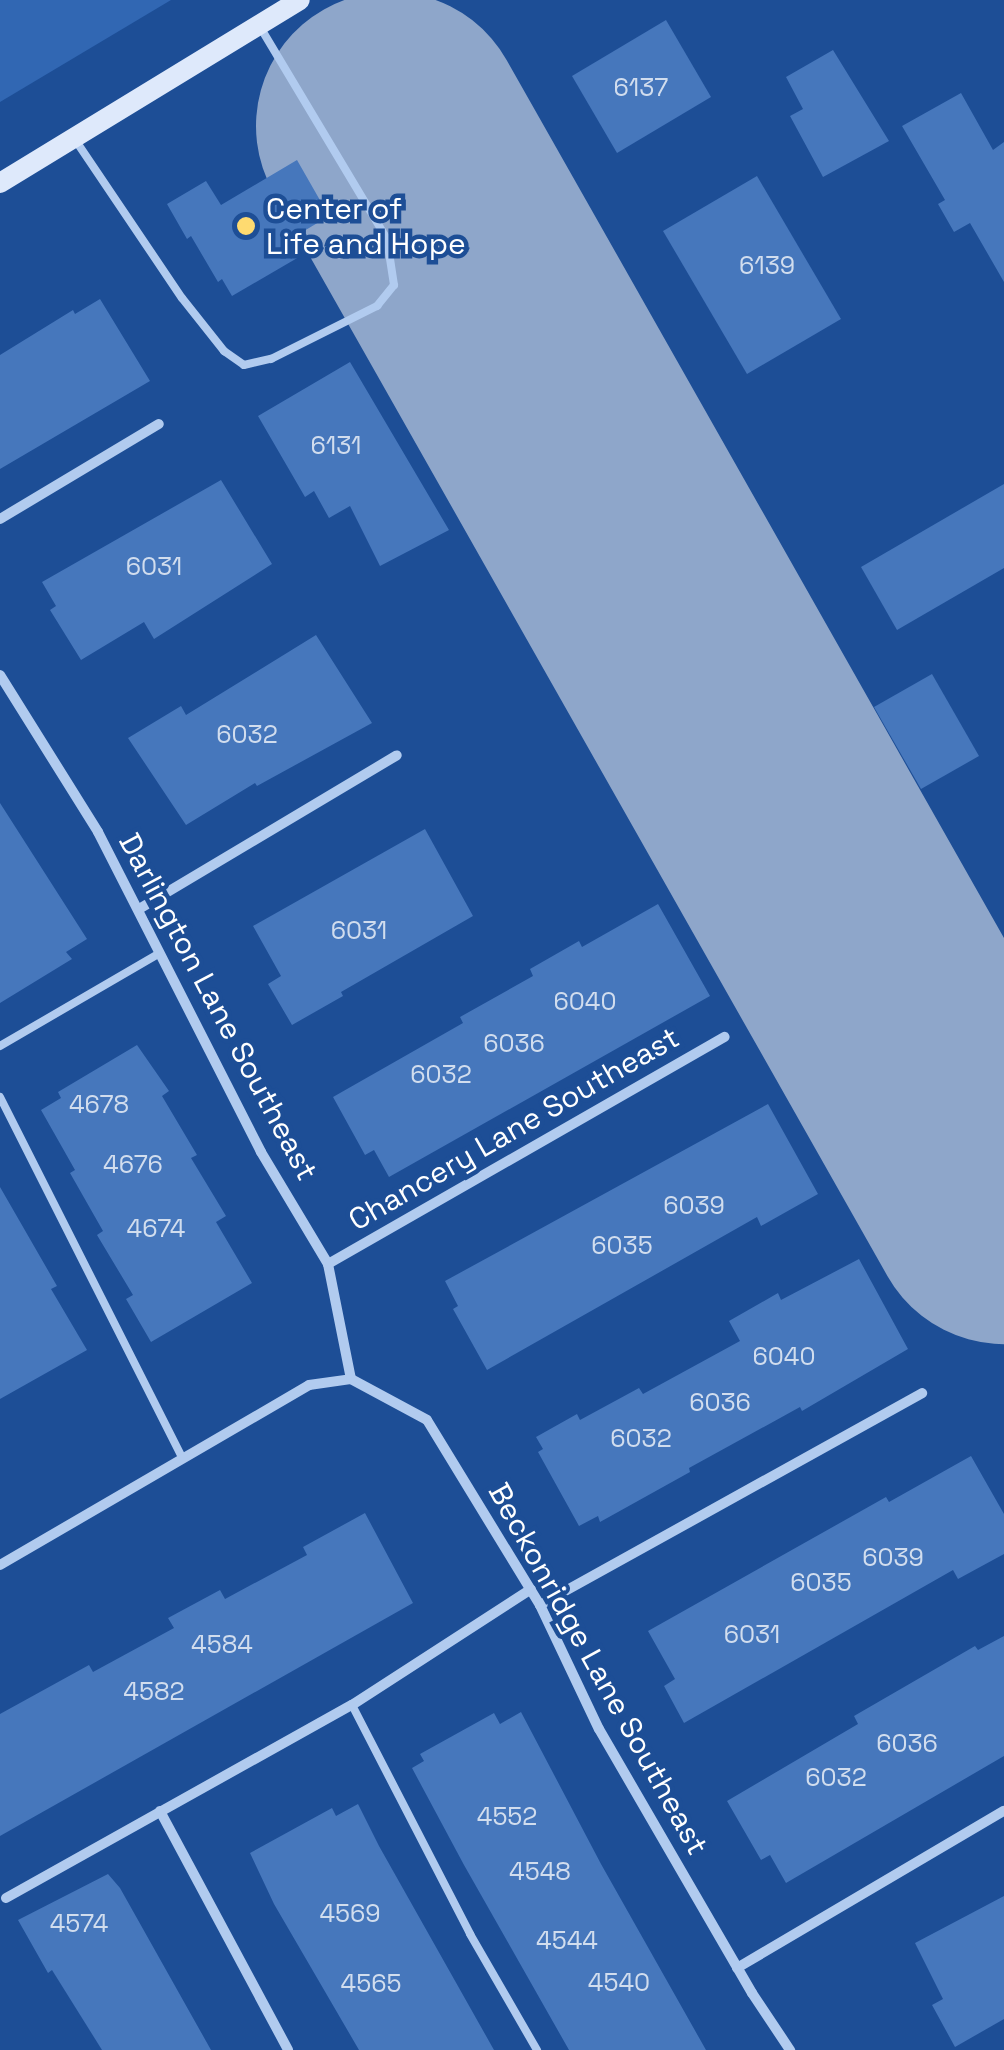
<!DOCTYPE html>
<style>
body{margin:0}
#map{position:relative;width:1004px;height:2050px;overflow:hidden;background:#1d4e96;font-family:"Space Grotesk",sans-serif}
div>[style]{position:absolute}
.green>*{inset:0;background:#3167b3}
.runway>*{height:268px;margin:-134px;padding:0 134px;transform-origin:134px;border-radius:134px;background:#8ea6ca}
.building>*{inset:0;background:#4677bc}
.service>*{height:8px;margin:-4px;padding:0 4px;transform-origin:4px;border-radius:4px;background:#b1cbef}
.minor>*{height:10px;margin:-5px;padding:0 5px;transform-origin:5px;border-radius:5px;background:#b1cbef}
.secondary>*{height:20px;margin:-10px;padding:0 10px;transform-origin:10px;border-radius:10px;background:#dee9fb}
.dots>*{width:28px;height:28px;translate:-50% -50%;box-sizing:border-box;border:5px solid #1d4e96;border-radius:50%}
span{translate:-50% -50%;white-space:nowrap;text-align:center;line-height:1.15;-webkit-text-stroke:9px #1d4e96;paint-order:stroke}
.number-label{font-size:25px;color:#d1ddee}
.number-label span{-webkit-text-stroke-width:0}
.poi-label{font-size:30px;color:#fff}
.left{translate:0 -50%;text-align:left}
.street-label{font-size:30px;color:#fff}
</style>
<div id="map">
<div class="green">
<i style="clip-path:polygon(0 0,171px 0,0 102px)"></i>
</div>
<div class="runway">
<i style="left:390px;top:126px;width:1246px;rotate:60.47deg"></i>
</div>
<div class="building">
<i style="clip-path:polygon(666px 20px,711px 97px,617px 153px,572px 76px)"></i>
<i style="clip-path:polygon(833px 50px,889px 141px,823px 177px,790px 116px,803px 109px,786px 77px)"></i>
<i style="clip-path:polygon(961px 93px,993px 150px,1004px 142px,1004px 282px,970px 223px,954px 232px,938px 204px,945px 200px,902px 126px)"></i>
<i style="clip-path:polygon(297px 160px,329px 216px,289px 240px,299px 257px,232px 296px,222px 279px,218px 282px,191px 236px,187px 239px,167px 204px,206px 181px,221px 205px)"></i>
<i style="clip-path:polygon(757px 176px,841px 319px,747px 374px,663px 231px)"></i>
<i style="clip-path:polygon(100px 299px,150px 381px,0 469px,0 355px,73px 310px,75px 314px)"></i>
<i style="clip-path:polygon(350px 362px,449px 530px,380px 566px,350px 506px,329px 518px,314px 491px,305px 497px,258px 416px)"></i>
<i style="clip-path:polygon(221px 480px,272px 564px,154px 639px,144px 622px,81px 660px,50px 610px,56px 606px,42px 582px)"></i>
<i style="clip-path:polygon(1004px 484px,1004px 568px,897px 630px,861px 567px)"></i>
<i style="clip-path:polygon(316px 635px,372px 723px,257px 786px,255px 783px,186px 825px,128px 738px,181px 706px,186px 715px)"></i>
<i style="clip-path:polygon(932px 674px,979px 756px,921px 789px,874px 707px)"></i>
<i style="clip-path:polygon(0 803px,87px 939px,66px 952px,72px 959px,0 1003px)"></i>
<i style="clip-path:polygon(425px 829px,473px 916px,341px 992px,343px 996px,292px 1025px,268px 984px,281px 976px,253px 926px)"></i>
<i style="clip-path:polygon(658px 904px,710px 996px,389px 1177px,374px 1150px,365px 1155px,333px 1097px,463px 1023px,460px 1017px,533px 976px,530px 969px,579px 941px,582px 947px)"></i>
<i style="clip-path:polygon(137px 1045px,169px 1091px,162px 1096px,197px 1155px,191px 1158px,226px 1216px,216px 1222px,252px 1283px,151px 1342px,126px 1299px,133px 1295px,97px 1235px,103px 1231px,70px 1173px,75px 1170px,41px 1110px,61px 1098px,58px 1092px)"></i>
<i style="clip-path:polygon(768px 1104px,818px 1194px,761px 1226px,757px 1217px,487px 1370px,453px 1309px,458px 1306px,445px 1281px)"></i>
<i style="clip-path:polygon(0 1187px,57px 1286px,51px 1289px,87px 1350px,0 1399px)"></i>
<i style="clip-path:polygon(859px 1259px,908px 1349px,802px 1411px,800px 1407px,689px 1468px,690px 1472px,600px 1522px,598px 1516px,579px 1526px,538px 1452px,543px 1449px,536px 1437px,577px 1414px,580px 1420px,639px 1388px,643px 1394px,740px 1341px,729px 1321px,778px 1293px,781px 1300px)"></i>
<i style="clip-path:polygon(971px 1456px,1004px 1514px,1004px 1554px,958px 1579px,953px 1570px,684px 1723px,664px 1686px,675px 1679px,648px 1631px,886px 1497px,889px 1502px)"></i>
<i style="clip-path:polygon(365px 1513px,413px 1603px,0 1836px,0 1714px,89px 1665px,93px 1672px,174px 1628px,168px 1618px,220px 1590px,225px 1599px,307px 1555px,303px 1547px)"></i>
<i style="clip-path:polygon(1004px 1636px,1004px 1756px,786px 1883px,770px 1855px,761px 1860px,727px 1801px,858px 1724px,854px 1716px,975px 1646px,978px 1650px)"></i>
<i style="clip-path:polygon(521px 1712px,601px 1864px,706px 2050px,569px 2050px,464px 1865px,412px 1768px,424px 1761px,420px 1754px,494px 1713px,500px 1724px)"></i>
<i style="clip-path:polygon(358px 1804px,379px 1846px,494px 2050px,359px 2050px,274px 1904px,250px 1853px,332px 1808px,336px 1816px)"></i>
<i style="clip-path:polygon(108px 1874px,120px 1888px,211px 2050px,102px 2050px,52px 1970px,48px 1973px,18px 1920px)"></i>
<i style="clip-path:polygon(1004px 1896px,1004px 2019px,955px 2047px,932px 2005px,943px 1999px,915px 1943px)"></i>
</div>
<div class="service">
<i style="left:76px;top:141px;width:189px;rotate:56deg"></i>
<i style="left:182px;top:298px;width:68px;rotate:51.6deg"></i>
<i style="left:224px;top:351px;width:24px;rotate:35deg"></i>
<i style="left:244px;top:365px;width:28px;rotate:-13deg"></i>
<i style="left:271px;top:359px;width:119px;rotate:-26.6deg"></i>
<i style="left:377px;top:306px;width:27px;rotate:-51deg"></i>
<i style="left:394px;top:285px;width:47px;rotate:-98.7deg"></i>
<i style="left:387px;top:239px;width:249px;rotate:-120.9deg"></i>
<i style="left:0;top:1046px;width:185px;rotate:-30.2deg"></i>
<i style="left:0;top:1097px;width:402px;rotate:63.2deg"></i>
<i style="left:352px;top:1705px;width:258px;rotate:62.7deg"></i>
<i style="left:470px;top:1934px;width:134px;rotate:60deg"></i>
</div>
<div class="minor">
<i style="left:0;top:519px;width:185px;rotate:-30.9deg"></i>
<i style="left:0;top:675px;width:185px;rotate:58deg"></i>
<i style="left:98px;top:832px;width:359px;rotate:63deg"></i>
<i style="left:261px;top:1152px;width:131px;rotate:59.1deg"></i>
<i style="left:328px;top:1264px;width:117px;rotate:78.7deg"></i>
<i style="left:139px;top:909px;width:300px;rotate:-30.8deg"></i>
<i style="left:328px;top:1264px;width:457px;rotate:-29.8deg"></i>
<i style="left:0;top:1565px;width:358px;rotate:-30.2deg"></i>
<i style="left:309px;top:1385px;width:42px;rotate:-8.1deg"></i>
<i style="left:351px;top:1379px;width:86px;rotate:28.3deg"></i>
<i style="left:427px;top:1420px;width:217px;rotate:58.6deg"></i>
<i style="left:540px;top:1605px;width:137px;rotate:64.6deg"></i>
<i style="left:599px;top:1729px;width:305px;rotate:59.9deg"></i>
<i style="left:752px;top:1993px;width:69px;rotate:56.3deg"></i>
<i style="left:540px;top:1605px;width:437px;rotate:-29deg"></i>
<i style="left:160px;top:1811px;width:271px;rotate:61.8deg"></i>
<i style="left:6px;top:1898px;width:396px;rotate:-29.2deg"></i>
<i style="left:352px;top:1705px;width:213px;rotate:-32.9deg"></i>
<i style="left:737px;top:1968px;width:310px;rotate:-30.5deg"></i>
</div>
<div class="secondary">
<i style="left:0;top:183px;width:351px;rotate:-31.4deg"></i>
</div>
<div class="dots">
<i style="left:246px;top:226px;background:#feda70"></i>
</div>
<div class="number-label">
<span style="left:641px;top:87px">6137</span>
<span style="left:767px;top:265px">6139</span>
<span style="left:336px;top:445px">6131</span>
<span style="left:154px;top:566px">6031</span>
<span style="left:247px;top:734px">6032</span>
<span style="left:359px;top:930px">6031</span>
<span style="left:585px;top:1001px">6040</span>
<span style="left:514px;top:1043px">6036</span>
<span style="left:441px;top:1074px">6032</span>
<span style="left:99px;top:1104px">4678</span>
<span style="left:133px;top:1164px">4676</span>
<span style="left:694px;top:1205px">6039</span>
<span style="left:156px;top:1228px">4674</span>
<span style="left:622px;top:1245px">6035</span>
<span style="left:784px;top:1356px">6040</span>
<span style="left:720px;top:1402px">6036</span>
<span style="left:641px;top:1438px">6032</span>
<span style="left:893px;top:1557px">6039</span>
<span style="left:821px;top:1582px">6035</span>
<span style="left:752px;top:1634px">6031</span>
<span style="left:222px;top:1644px">4584</span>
<span style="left:154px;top:1691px">4582</span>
<span style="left:907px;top:1743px">6036</span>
<span style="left:836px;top:1777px">6032</span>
<span style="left:507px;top:1816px">4552</span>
<span style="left:540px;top:1871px">4548</span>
<span style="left:350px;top:1913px">4569</span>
<span style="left:79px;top:1923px">4574</span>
<span style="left:567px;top:1940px">4544</span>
<span style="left:619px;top:1982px">4540</span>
<span style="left:371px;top:1983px">4565</span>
</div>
<div class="poi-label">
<span class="left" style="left:266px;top:226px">Center of<br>Life and Hope</span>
</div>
<div class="street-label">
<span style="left:218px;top:1007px;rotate:62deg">Darlington Lane Southeast</span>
<span style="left:514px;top:1129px;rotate:-30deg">Chancery Lane Southeast</span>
<span style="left:598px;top:1669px;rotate:61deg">Beckonridge Lane Southeast</span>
</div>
</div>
